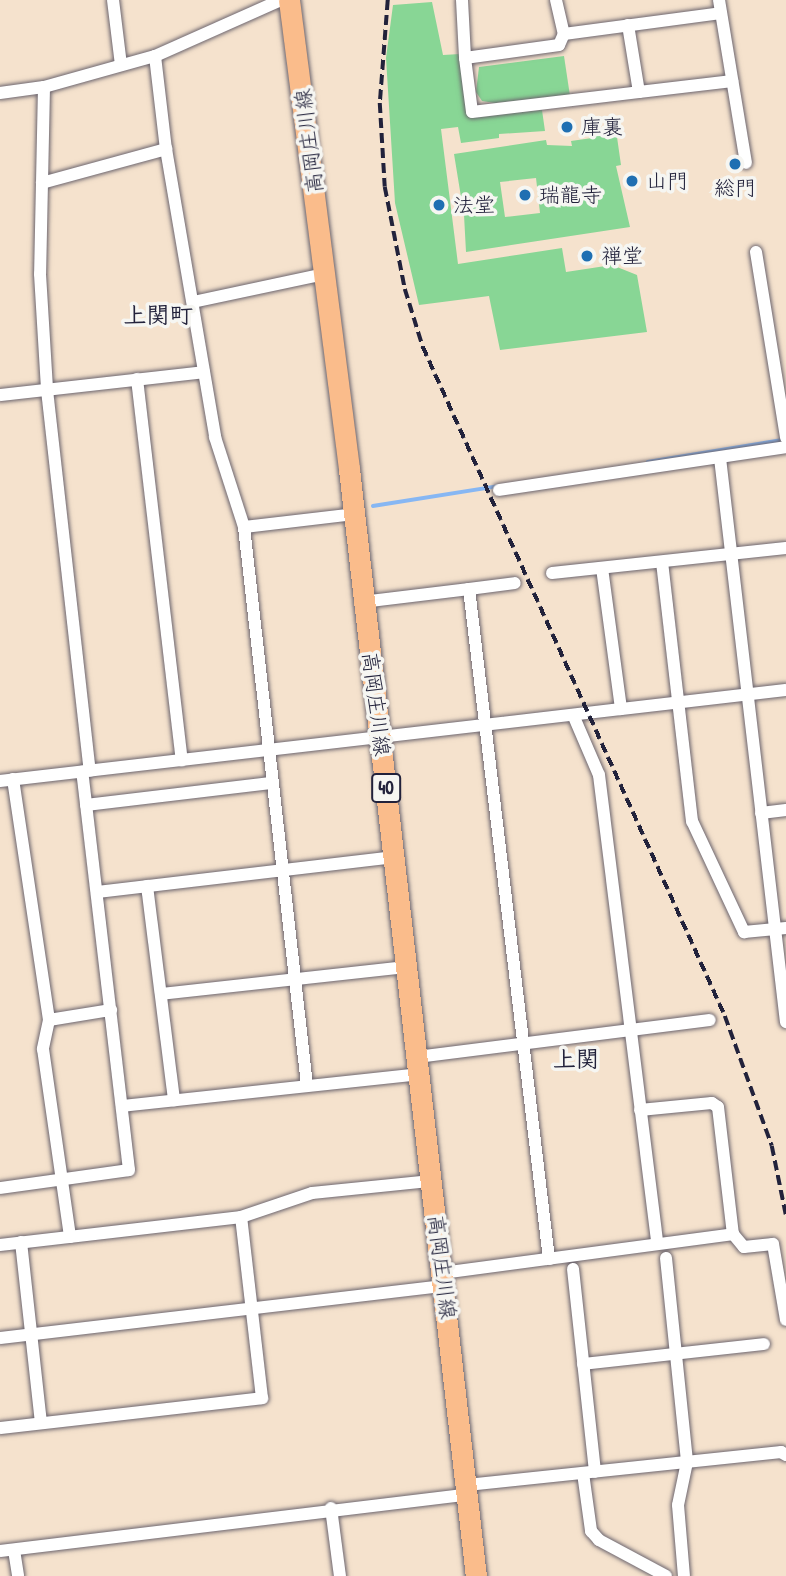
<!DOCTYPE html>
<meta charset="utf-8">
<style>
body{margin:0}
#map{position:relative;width:786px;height:1576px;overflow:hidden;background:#f5e2cd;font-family:"Patrick Hand","Klee One",sans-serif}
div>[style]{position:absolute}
.green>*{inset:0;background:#88d695}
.stream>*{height:3.5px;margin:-1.75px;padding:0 1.75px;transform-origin:1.75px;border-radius:1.75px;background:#87b7f3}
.roads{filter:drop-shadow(0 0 2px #6c656e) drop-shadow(0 0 2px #6c656e)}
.street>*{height:12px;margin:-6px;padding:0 6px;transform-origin:6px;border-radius:6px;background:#fff}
.primary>*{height:21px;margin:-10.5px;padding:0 10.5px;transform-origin:10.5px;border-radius:10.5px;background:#fabc8b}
.rail>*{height:3.5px;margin-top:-1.75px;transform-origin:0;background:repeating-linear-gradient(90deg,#22223b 0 10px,transparent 0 15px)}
.dots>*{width:19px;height:19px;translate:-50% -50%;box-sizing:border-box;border:4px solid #f6f6f2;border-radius:50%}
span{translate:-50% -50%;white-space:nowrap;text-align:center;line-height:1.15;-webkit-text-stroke:7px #f6f6f2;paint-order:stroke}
.shield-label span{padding:2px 5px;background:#f6f6f2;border:2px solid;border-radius:5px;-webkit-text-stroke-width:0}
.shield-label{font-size:19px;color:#22223b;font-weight:700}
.poi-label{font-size:21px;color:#22223b}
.left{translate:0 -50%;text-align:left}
.street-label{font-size:21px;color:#22223b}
.neighbourhood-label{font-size:23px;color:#22223b;font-weight:700}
</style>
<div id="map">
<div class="green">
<i style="clip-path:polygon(432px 2px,443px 55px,460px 54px,468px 116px,542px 110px,545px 131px,499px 134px,499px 138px,461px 143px,458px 127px,441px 129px,458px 264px,562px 248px,566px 272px,612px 265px,637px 275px,647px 332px,500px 350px,489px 296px,419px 305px,395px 203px,386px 58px,393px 5px)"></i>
<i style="clip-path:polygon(564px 56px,570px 96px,495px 103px,482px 101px,476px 92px,479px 67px)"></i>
<i style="clip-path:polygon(evenodd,616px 130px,621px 165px,616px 166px,630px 227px,466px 252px,464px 215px,470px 213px,467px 196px,461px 197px,454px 154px,546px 140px,547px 145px,572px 146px,571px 141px,592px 138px,591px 134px,616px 130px,536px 178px,540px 213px,505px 217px,500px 182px,536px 178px)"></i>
</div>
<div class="stream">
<i style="left:648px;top:462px;width:136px;rotate:-9.3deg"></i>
<i style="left:373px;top:506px;width:128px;rotate:-9deg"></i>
</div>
<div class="roads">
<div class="street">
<i style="left:113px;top:0;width:65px;rotate:83deg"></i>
<i style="left:462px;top:0;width:58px;rotate:87deg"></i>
<i style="left:465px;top:58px;width:95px;rotate:-7.9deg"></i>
<i style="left:559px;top:45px;width:12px;rotate:-66deg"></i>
<i style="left:564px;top:34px;width:158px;rotate:-7.6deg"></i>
<i style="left:556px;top:0;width:35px;rotate:77deg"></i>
<i style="left:719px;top:0;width:165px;rotate:80.6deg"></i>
<i style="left:628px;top:25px;width:68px;rotate:80.7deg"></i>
<i style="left:639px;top:92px;width:94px;rotate:-6.7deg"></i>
<i style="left:155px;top:56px;width:94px;rotate:83.3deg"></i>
<i style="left:166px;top:149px;width:292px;rotate:80.3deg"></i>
<i style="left:215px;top:437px;width:95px;rotate:72.1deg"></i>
<i style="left:244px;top:527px;width:562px;rotate:83.56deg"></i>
<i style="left:465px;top:58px;width:54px;rotate:82.6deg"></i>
<i style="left:472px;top:112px;width:168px;rotate:-6.8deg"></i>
<i style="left:44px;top:87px;width:187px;rotate:91.2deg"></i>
<i style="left:40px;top:274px;width:116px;rotate:86.5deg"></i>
<i style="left:47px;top:390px;width:383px;rotate:83.6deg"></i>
<i style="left:0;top:93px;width:44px;rotate:-7.8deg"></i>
<i style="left:44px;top:87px;width:115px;rotate:-15.6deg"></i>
<i style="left:155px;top:56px;width:138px;rotate:-24deg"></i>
<i style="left:42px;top:183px;width:129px;rotate:-15.3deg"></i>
<i style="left:756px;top:252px;width:188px;rotate:80.8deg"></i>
<i style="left:193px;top:302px;width:135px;rotate:-12deg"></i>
<i style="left:137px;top:379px;width:384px;rotate:83.3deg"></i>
<i style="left:0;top:395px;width:205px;rotate:-6.4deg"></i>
<i style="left:720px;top:458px;width:568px;rotate:83.33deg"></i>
<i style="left:499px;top:490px;width:290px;rotate:-8.5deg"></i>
<i style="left:244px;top:527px;width:111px;rotate:-6.7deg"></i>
<i style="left:662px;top:562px;width:261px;rotate:83.4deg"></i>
<i style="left:692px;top:821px;width:123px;rotate:64.9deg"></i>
<i style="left:744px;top:932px;width:42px;rotate:-5.4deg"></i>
<i style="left:602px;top:568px;width:142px;rotate:82.3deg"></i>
<i style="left:621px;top:709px;width:166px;rotate:-6.6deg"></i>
<i style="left:552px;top:573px;width:235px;rotate:-6.1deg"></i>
<i style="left:469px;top:589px;width:46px;rotate:-7.4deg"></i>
<i style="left:362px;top:602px;width:108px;rotate:-6.9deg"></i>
<i style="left:469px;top:589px;width:675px;rotate:83.19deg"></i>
<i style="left:574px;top:717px;width:63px;rotate:66.7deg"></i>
<i style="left:599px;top:775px;width:472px;rotate:82.9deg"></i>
<i style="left:13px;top:779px;width:244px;rotate:81.5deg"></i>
<i style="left:49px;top:1020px;width:30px;rotate:102deg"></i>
<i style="left:43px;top:1049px;width:190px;rotate:81.8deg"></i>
<i style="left:0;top:781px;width:625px;rotate:-6.61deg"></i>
<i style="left:86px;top:805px;width:186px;rotate:-6.8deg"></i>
<i style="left:761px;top:813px;width:25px;rotate:-7deg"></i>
<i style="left:147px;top:886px;width:216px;rotate:82.8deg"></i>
<i style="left:97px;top:892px;width:298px;rotate:-6.7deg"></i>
<i style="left:161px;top:994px;width:245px;rotate:-6.3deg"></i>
<i style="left:49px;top:1020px;width:63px;rotate:-9.2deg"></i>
<i style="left:417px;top:1057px;width:295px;rotate:-7.2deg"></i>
<i style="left:122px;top:1106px;width:299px;rotate:-6.1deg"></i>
<i style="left:640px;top:1110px;width:72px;rotate:-5.6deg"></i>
<i style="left:712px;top:1103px;width:7px;rotate:34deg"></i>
<i style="left:718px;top:1107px;width:128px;rotate:83.3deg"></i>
<i style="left:0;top:1188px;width:130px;rotate:-7.9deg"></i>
<i style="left:129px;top:1170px;width:401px;rotate:-96.7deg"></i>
<i style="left:21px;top:1242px;width:182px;rotate:83.7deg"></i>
<i style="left:0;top:1245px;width:243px;rotate:-6.6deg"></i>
<i style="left:241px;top:1217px;width:75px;rotate:-18.7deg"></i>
<i style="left:312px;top:1193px;width:120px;rotate:-5.8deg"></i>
<i style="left:666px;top:1258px;width:205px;rotate:84.1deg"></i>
<i style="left:687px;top:1462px;width:44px;rotate:101.8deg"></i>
<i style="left:678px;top:1505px;width:71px;rotate:85.2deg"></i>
<i style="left:573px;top:1269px;width:204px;rotate:83.8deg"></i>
<i style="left:442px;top:1273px;width:294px;rotate:-7.6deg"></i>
<i style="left:733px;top:1234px;width:17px;rotate:50deg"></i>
<i style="left:744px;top:1247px;width:29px;rotate:-6deg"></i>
<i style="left:773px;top:1244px;width:77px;rotate:80.3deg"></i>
<i style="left:0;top:1338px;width:447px;rotate:-6.7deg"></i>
<i style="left:583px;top:1364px;width:182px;rotate:-6.3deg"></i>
<i style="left:0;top:1428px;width:264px;rotate:-6.5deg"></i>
<i style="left:262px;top:1398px;width:182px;rotate:-96.6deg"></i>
<i style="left:583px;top:1473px;width:59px;rotate:82.1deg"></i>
<i style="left:591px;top:1531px;width:12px;rotate:48deg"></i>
<i style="left:599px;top:1540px;width:76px;rotate:28.2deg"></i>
<i style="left:467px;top:1485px;width:316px;rotate:-6deg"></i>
<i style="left:781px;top:1452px;width:6px;rotate:31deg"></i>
<i style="left:331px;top:1508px;width:69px;rotate:82.5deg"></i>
<i style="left:14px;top:1550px;width:26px;rotate:81deg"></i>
<i style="left:0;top:1551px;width:471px;rotate:-6.9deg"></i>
</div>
<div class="primary">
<i style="left:289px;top:0;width:473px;rotate:82.7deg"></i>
<i style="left:349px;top:469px;width:1114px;rotate:83.46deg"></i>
</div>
</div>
<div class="rail">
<i style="left:388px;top:0;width:103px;rotate:94.4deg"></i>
<i style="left:380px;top:103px;width:84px;rotate:86.6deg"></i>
<i style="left:385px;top:187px;width:104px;rotate:78.9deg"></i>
<i style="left:405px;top:289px;width:61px;rotate:72.8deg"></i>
<i style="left:423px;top:347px;width:734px;rotate:65.7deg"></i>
<i style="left:725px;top:1016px;width:138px;rotate:70.1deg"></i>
<i style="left:772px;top:1146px;width:70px;rotate:78.5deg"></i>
</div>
<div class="dots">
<i style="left:567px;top:127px;background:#1f6fb2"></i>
<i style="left:735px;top:164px;background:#1f6fb2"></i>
<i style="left:632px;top:181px;background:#1f6fb2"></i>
<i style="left:525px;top:195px;background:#1f6fb2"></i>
<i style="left:439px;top:205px;background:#1f6fb2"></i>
<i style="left:587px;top:256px;background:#1f6fb2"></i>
</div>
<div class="shield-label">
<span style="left:386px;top:788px">40</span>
</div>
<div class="poi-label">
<span class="left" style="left:581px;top:127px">庫裏</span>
<span class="left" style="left:646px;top:181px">山門</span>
<span style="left:735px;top:188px">総門</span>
<span class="left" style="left:539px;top:195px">瑞龍寺</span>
<span class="left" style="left:453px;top:205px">法堂</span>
<span class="left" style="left:601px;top:256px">禅堂</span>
</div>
<div class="street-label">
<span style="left:309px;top:141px;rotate:-97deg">高岡庄川線</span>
<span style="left:376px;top:704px;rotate:83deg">高岡庄川線</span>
<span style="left:442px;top:1267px;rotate:83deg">高岡庄川線</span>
</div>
<div class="neighbourhood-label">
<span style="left:158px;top:315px">上関町</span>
<span style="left:576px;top:1059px">上関</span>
</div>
</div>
